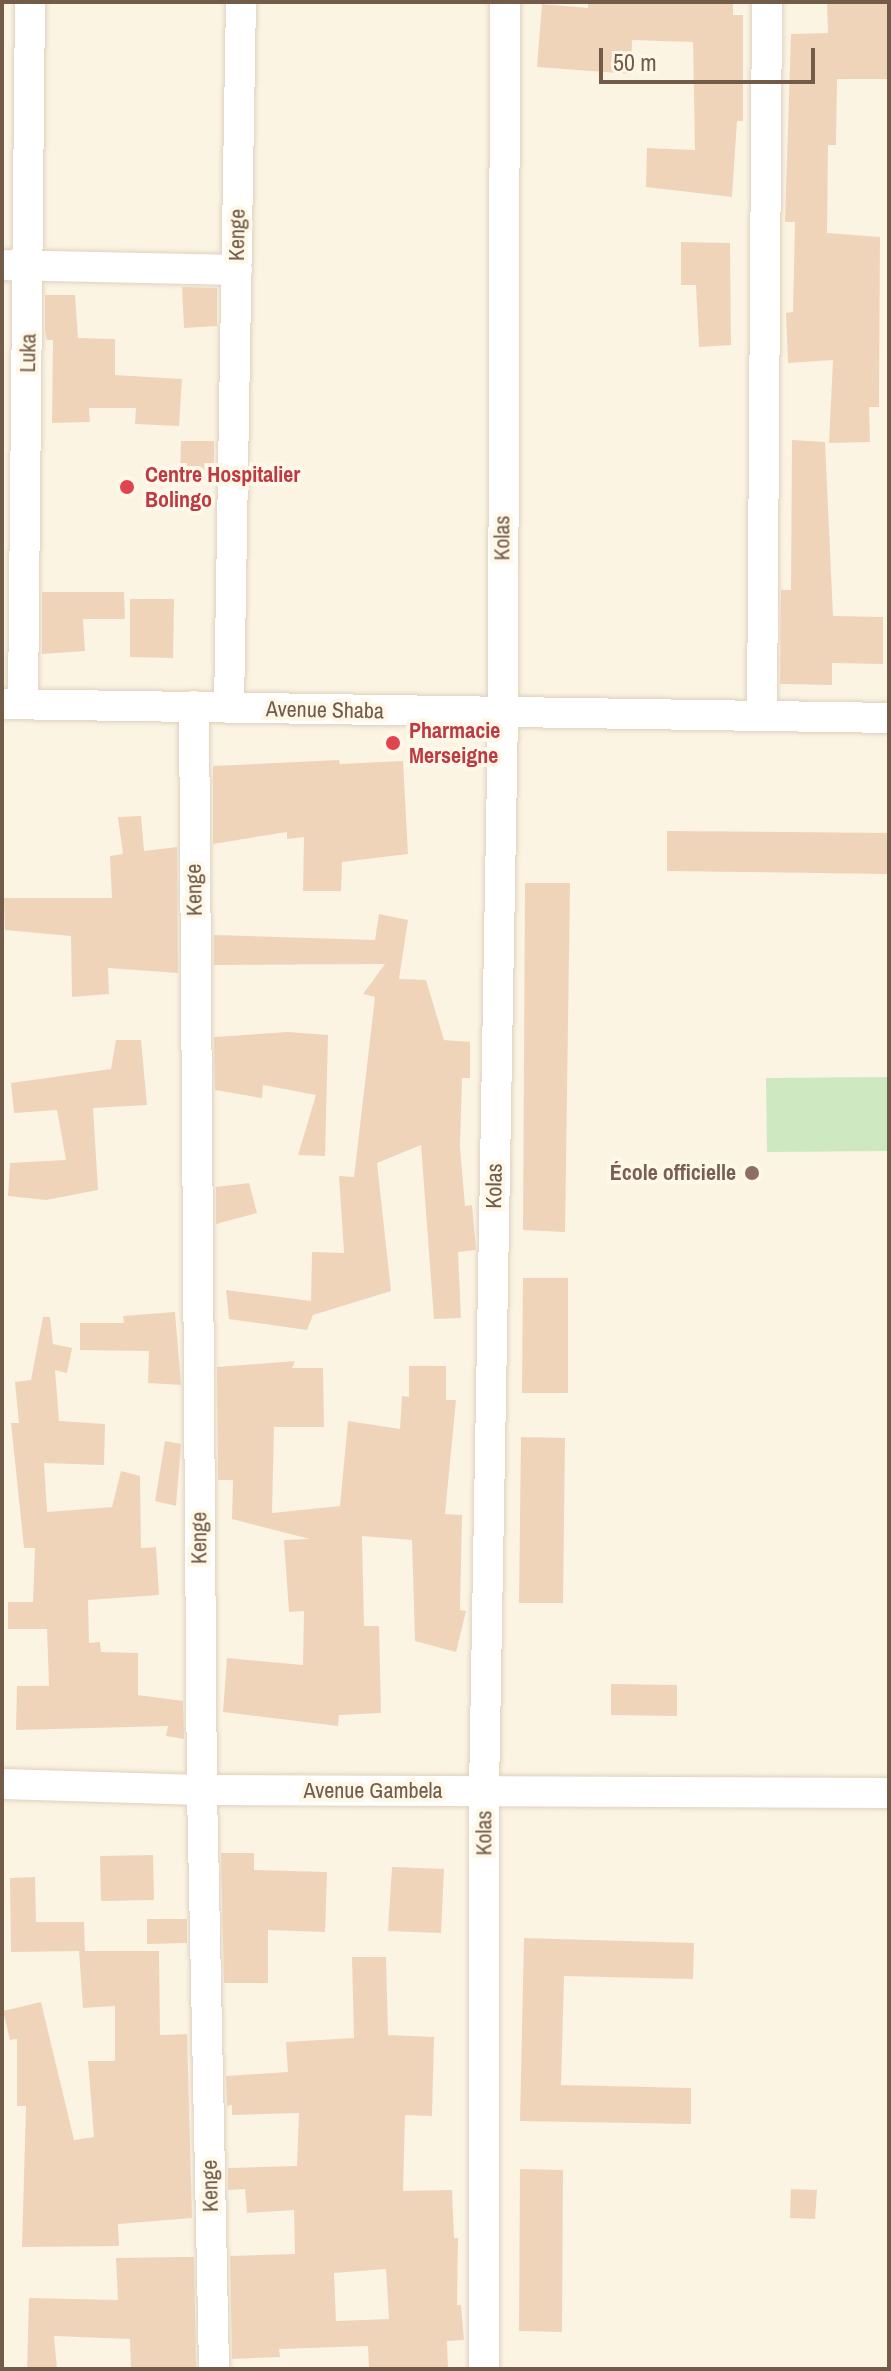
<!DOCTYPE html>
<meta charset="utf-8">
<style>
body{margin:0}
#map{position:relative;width:891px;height:2371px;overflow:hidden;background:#fbf4e2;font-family:"Archivo Narrow",sans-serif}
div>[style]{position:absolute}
.green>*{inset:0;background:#cee8c1}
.building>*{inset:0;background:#f0d4ba}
.roads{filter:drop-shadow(0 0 2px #dfd0be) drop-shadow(0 0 2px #dfd0be)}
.minor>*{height:30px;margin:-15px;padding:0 15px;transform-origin:15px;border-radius:15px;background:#fff}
.dots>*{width:22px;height:22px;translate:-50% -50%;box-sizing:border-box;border:4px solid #fff7e8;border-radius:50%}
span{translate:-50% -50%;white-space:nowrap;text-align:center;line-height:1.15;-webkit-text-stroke:8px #fff7e8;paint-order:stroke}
.street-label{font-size:22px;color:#725b49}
.health-label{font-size:22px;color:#be3a42;font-weight:700}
.left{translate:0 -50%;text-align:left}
.education-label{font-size:22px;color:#785e54;font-weight:700}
.right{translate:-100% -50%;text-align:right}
.frame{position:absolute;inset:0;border:4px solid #725b49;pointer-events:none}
.scale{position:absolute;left:599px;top:48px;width:216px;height:36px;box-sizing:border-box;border:4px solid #725b49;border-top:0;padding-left:10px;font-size:24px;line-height:28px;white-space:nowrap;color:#725b49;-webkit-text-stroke:6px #fff7e8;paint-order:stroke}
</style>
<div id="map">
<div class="green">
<i style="clip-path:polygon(889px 1077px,889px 1151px,767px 1152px,766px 1078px)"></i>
</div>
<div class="building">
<i style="clip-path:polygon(588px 2px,733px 2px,733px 15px,743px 15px,743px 121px,737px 121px,732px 197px,646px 187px,647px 148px,695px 150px,693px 42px,632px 40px,631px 74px,537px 67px,542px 4px,588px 8px)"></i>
<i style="clip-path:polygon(888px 3px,889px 79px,837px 79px,836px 145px,828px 145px,827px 233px,880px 237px,879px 407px,869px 407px,870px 442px,829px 443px,833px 360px,788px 363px,786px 313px,793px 312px,795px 222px,785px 222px,791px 34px,828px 33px,827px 4px)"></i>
<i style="clip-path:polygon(681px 242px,730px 243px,731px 345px,699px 347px,696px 285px,681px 285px)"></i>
<i style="clip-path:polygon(182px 287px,217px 288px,217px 326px,184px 328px)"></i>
<i style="clip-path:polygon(45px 295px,75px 295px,78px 338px,115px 339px,115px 375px,182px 379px,179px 426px,135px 424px,136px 408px,89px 408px,90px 422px,52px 423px,53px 340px,47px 340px,45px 332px)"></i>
<i style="clip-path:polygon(792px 440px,825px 442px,833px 616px,883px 617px,883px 664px,832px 663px,832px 685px,780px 684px,781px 590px,791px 590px)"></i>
<i style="clip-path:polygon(181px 441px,214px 441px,214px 481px,180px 481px)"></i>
<i style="clip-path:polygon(42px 592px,124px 592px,125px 619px,83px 619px,85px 651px,42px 654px)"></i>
<i style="clip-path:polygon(130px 599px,174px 599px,173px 658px,130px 657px)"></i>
<i style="clip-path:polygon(339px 760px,340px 764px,403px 761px,408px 854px,342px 862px,341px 891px,303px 891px,304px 837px,287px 839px,287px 832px,213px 844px,213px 766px)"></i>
<i style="clip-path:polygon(141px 816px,144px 851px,177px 847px,178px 973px,108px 968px,109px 994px,72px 997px,71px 936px,5px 930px,4px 898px,112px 898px,110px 856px,123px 854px,118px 817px)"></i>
<i style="clip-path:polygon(667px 831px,889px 833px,889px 874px,667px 871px)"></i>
<i style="clip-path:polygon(525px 883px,570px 883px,565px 1232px,523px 1230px)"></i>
<i style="clip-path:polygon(379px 914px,408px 920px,399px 979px,426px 980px,444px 1040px,470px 1042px,470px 1078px,462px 1078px,460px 1147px,465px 1206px,472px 1205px,476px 1250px,458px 1252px,461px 1318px,434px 1319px,421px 1145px,377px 1163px,391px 1291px,313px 1315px,307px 1330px,229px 1319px,226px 1290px,311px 1301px,312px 1252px,344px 1253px,339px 1176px,354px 1177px,375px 997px,363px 994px,385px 964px,214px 965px,214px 935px,375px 940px)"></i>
<i style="clip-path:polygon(288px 1032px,328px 1035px,325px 1156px,298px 1155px,316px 1095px,263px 1085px,262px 1098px,215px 1090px,214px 1037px)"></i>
<i style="clip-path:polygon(116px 1040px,141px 1040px,147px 1105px,93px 1108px,98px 1190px,46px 1200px,8px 1196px,10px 1163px,66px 1160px,57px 1110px,14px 1113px,11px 1083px,111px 1069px)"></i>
<i style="clip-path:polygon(249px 1183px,257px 1213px,216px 1224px,216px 1187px)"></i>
<i style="clip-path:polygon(523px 1278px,568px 1278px,568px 1393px,522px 1393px)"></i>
<i style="clip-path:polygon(175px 1312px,181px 1385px,148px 1383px,149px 1351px,80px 1350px,80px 1323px,124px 1323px,123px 1316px)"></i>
<i style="clip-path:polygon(43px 1317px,50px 1317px,53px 1344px,72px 1348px,67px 1373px,55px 1370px,59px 1421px,105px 1424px,104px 1465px,44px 1463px,47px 1512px,112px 1507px,121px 1471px,140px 1476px,141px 1548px,156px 1547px,159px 1595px,88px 1600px,89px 1643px,100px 1642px,101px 1652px,138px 1653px,138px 1695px,183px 1701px,184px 1739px,166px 1736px,168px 1726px,16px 1730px,17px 1686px,49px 1686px,47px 1629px,8px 1629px,8px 1602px,33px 1602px,35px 1548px,24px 1548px,11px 1423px,19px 1423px,15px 1382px,31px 1380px)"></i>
<i style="clip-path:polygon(295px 1361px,292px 1368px,323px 1368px,324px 1427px,274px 1427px,272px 1513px,340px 1506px,348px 1421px,400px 1429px,402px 1396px,409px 1397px,409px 1366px,446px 1366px,446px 1400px,456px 1400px,445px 1514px,462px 1515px,460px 1610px,466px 1611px,456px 1652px,415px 1641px,412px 1540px,362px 1536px,364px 1626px,379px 1626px,381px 1713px,339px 1715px,338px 1726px,223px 1712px,227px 1658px,303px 1665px,304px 1611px,289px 1612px,284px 1540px,310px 1539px,232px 1519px,233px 1480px,218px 1480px,217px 1367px)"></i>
<i style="clip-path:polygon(521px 1437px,565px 1438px,563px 1603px,519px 1603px)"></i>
<i style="clip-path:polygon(165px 1441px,181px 1444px,176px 1506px,155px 1501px)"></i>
<i style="clip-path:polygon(611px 1684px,677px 1685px,677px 1716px,611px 1715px)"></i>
<i style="clip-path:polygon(221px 1853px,254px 1853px,254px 1870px,327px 1872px,325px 1932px,268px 1930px,268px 1983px,224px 1983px)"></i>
<i style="clip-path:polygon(153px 1855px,154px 1900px,101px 1901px,100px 1856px)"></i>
<i style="clip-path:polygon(392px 1867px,444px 1869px,441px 1933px,388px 1931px)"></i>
<i style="clip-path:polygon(35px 1877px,36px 1922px,84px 1922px,85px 1951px,11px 1952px,10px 1878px)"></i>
<i style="clip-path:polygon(147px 1919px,187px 1919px,187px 1943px,147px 1944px)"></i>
<i style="clip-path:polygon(524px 1938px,694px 1943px,693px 1979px,564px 1976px,561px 2085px,691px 2088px,691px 2124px,520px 2121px)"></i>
<i style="clip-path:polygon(79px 1951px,159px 1951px,160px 2035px,187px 2034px,192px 2218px,118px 2224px,119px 2246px,22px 2247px,26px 2106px,17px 2106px,17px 2039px,10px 2040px,3px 2011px,41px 2002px,74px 2140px,94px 2137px,88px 2061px,115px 2061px,115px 2006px,83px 2008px)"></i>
<i style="clip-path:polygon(evenodd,352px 1957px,386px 1957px,388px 2035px,434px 2037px,432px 2116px,405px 2115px,403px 2191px,452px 2190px,454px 2238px,458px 2238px,457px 2305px,461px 2305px,464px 2340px,447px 2341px,448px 2369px,369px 2369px,368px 2346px,279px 2349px,280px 2357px,232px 2359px,230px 2256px,295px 2254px,294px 2210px,247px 2213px,245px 2189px,228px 2190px,228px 2168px,297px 2166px,299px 2113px,232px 2115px,232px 2105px,227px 2106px,226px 2076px,288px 2072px,286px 2042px,354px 2038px,352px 1957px,386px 2269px,389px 2319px,336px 2321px,334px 2273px,386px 2269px)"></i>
<i style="clip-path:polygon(520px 2169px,563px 2170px,562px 2332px,519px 2331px)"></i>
<i style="clip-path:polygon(791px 2189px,817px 2190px,815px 2219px,790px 2218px)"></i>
<i style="clip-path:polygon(182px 2257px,194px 2257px,196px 2369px,131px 2369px,130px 2339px,54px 2336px,57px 2369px,27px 2369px,29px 2298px,118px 2300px,116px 2258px)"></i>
</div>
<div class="roads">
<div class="minor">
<i style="left:2px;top:265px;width:235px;rotate:1.2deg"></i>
<i style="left:2px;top:704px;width:887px;rotate:0.9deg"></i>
<i style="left:23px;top:704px;width:702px;rotate:-89.43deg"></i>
<i style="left:194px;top:706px;width:1084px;rotate:89.58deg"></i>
<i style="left:202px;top:1790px;width:579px;rotate:88.81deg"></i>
<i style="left:229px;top:708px;width:706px;rotate:-89.03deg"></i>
<i style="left:762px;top:716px;width:714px;rotate:-89.6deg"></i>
<i style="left:2px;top:1784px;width:200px;rotate:1.7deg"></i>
<i style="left:202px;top:1790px;width:687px;rotate:0.25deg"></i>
<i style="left:484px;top:2369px;width:577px;rotate:-90deg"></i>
<i style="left:484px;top:1792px;width:1079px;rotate:-88.99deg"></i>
<i style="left:503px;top:713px;width:711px;rotate:-89.84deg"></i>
</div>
</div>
<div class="dots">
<i style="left:127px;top:487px;background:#e0444e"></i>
<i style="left:393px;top:743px;background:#e0444e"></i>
<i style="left:752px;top:1173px;background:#8d6e63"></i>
</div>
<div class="street-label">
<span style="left:237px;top:235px;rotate:-89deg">Kenge</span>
<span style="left:28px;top:353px;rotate:-89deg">Luka</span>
<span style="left:502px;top:538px;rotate:-90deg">Kolas</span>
<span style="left:325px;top:710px;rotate:1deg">Avenue Shaba</span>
<span style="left:194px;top:890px;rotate:-91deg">Kenge</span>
<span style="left:494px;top:1186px;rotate:-89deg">Kolas</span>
<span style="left:199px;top:1538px;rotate:-90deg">Kenge</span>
<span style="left:373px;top:1791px">Avenue Gambela</span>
<span style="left:484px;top:1833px;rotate:-90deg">Kolas</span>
<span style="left:210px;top:2186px;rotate:-91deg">Kenge</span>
</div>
<div class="health-label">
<span class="left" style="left:145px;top:487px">Centre Hospitalier<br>Bolingo</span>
<span class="left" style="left:409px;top:743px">Pharmacie<br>Merseigne</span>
</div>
<div class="education-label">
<span class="right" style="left:736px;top:1173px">École officielle</span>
</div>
<div class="frame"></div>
<div class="scale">50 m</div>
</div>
